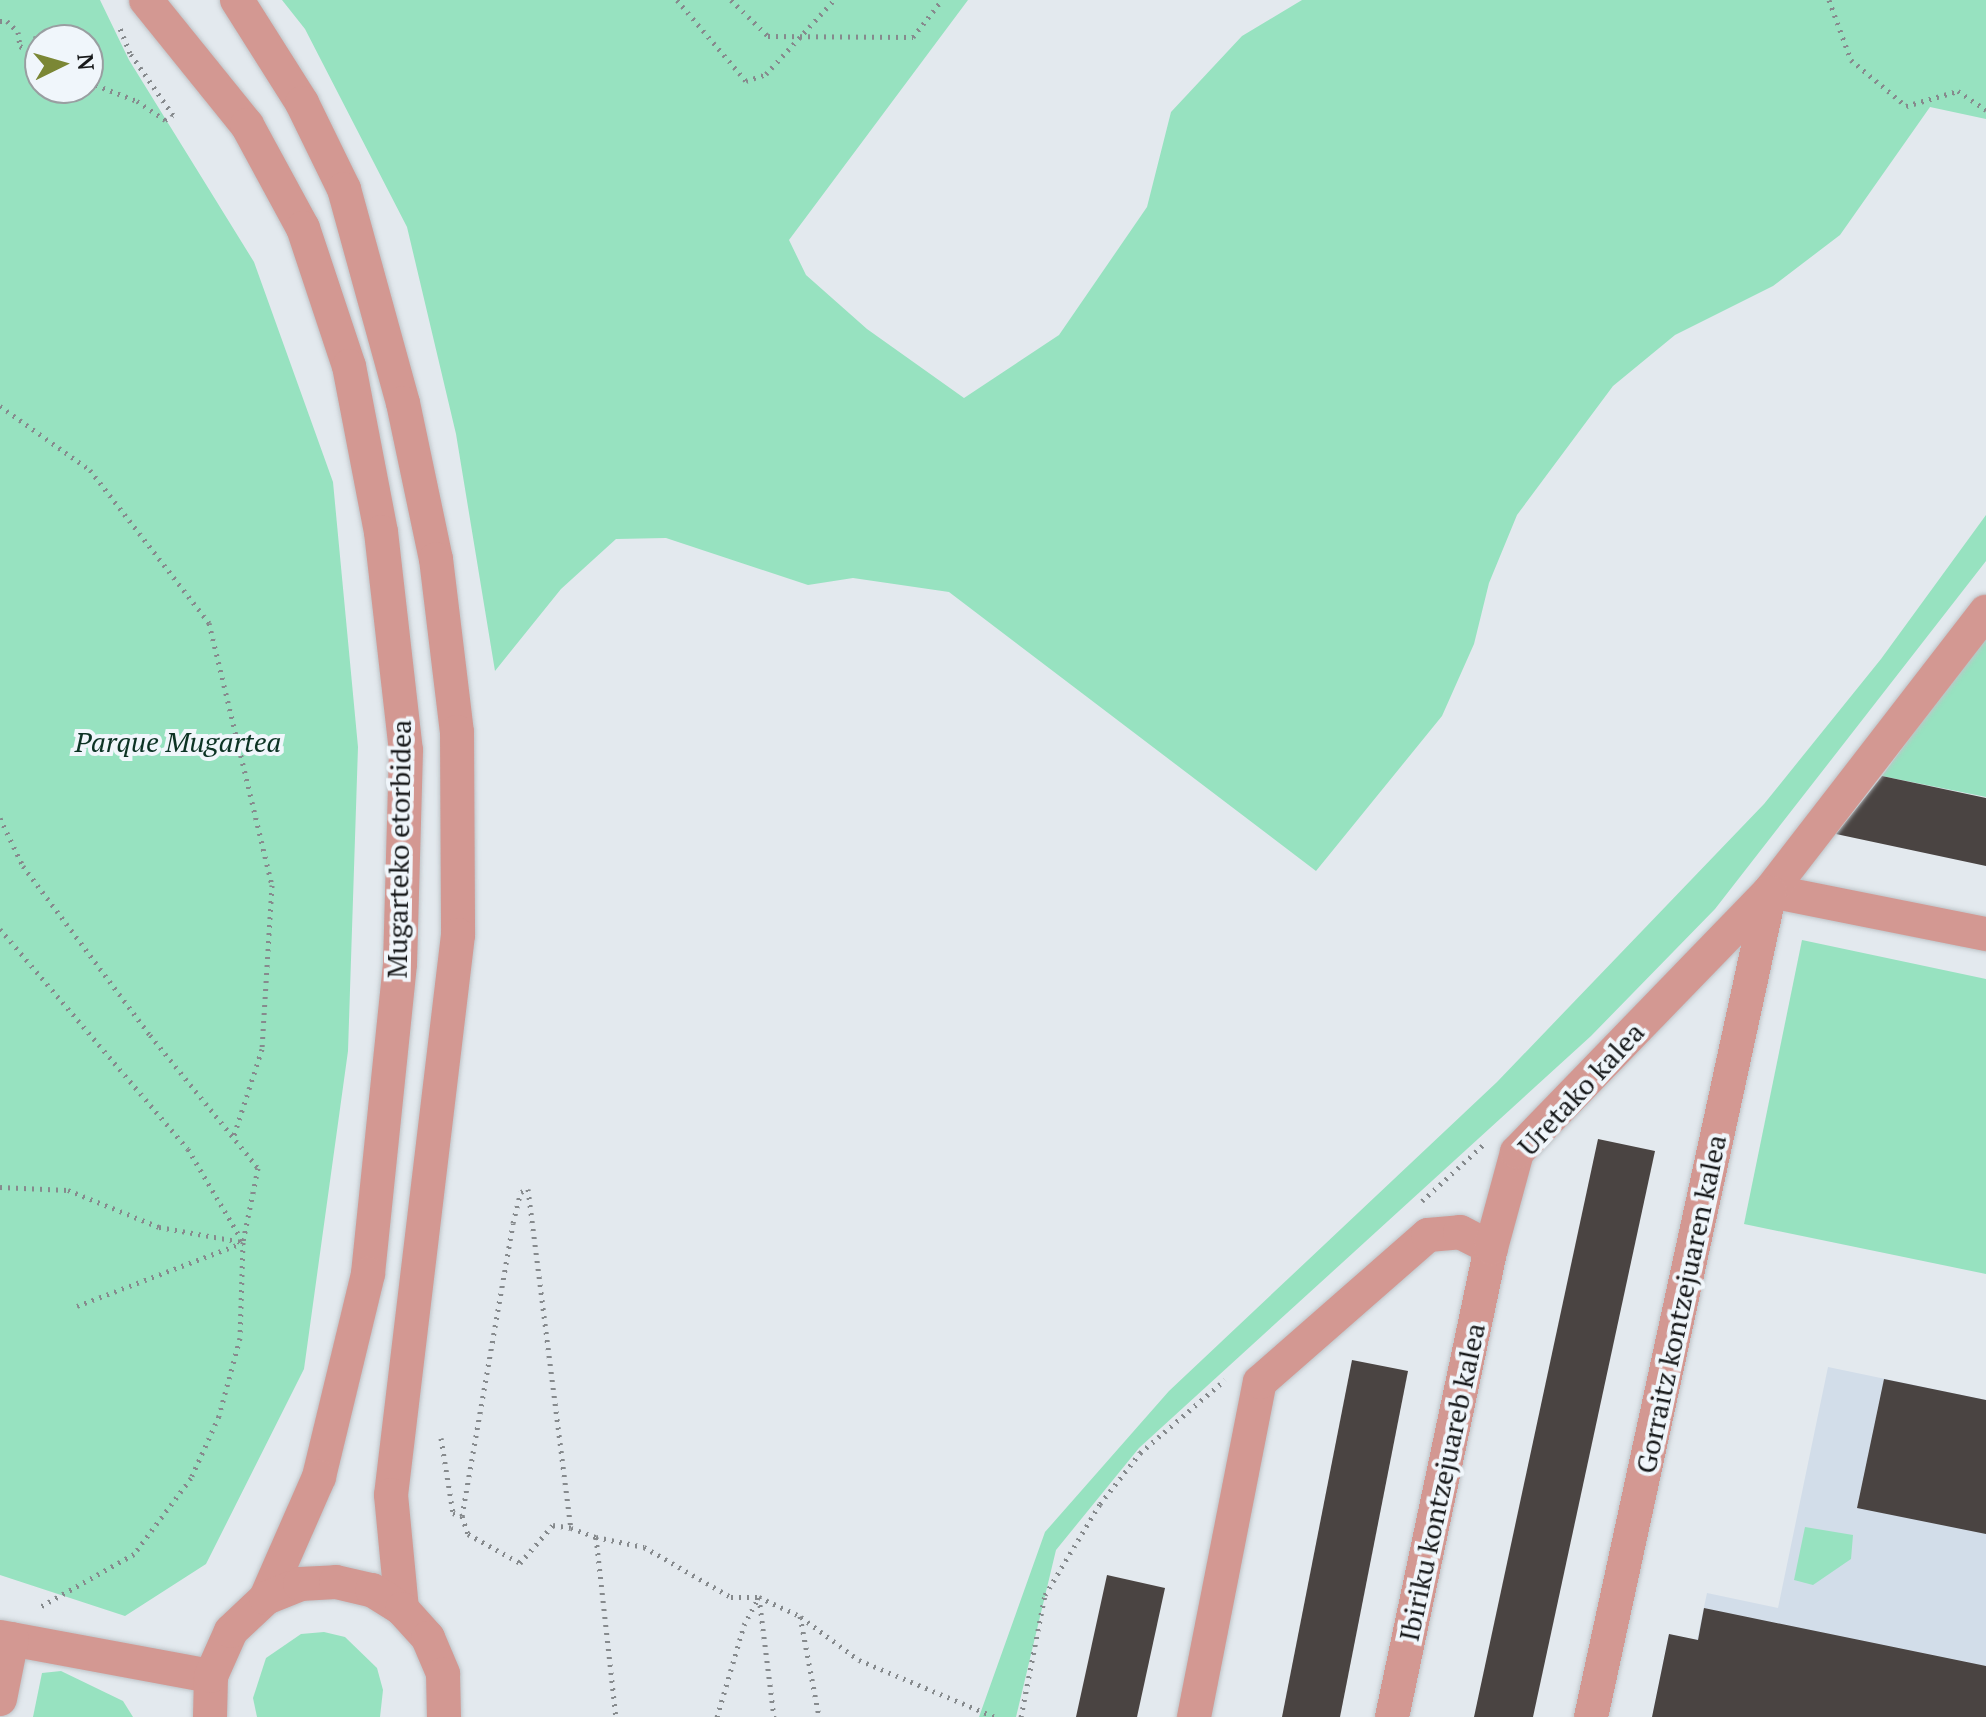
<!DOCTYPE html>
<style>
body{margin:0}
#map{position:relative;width:1986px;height:1717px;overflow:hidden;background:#e3e9ee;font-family:"PT Serif",serif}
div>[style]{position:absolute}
.built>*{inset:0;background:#d2dde9}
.green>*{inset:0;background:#97e2c0}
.building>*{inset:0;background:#4a4442}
.path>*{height:5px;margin-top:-2.5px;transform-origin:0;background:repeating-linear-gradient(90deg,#868a8d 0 2px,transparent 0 8px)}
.roads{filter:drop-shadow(0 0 2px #bec4c8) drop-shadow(0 0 2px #bec4c8)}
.minor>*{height:34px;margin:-17px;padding:0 17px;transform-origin:17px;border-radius:17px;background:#d39892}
span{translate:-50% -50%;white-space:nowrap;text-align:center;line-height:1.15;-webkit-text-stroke:8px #f0f6fb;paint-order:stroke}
.park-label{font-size:28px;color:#0c3324;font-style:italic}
.street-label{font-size:28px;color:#17191a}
.north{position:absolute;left:24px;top:24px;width:80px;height:80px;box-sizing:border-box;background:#f0f6fb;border:2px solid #999ea1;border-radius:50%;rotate:85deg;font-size:22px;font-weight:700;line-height:32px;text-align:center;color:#17191a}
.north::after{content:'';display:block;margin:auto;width:28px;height:36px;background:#7b8735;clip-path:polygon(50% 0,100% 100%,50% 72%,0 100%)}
</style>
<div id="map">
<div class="built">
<i style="clip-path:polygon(1828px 1367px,1986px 1400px,1986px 1717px,1652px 1717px,1669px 1634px,1697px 1640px,1707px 1593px,1778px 1608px)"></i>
</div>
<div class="green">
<i style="clip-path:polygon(evenodd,0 0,100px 0,129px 60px,254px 262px,333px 482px,358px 747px,348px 1051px,304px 1369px,206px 1564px,125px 1616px,0 1575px,0 0,40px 40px,88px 40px,88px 88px,40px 88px,40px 40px)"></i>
<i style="clip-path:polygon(282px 0,968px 0,789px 240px,806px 275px,867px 329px,964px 398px,1059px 335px,1147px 207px,1171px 112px,1242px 36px,1302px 0,1986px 0,1986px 119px,1930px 107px,1840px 235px,1773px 286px,1675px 335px,1613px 386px,1517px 515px,1489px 583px,1474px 644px,1442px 716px,1316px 871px,949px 592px,853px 578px,808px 585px,666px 538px,616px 539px,561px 589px,495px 671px,456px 434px,407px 227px,305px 29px)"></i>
<i style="clip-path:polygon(1986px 515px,1986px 561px,1715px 909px,1591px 1036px,1139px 1448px,1056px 1550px,1016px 1717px,979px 1717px,1045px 1532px,1169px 1391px,1497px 1082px,1764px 804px,1881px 659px)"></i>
<i style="clip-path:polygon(1986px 634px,1986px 797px,1882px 776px)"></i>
<i style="clip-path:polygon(1802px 940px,1986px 979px,1986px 1274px,1744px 1224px)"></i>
<i style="clip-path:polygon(1805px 1527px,1853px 1535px,1851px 1559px,1813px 1585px,1794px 1580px)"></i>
<i style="clip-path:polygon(324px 1632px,345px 1637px,377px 1668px,383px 1690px,380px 1717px,257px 1717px,253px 1698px,266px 1658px,301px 1634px)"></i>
<i style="clip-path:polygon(61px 1671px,123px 1701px,133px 1717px,33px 1717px,42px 1673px)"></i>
</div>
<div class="building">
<i style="clip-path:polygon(1882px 776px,1986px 798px,1986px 866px,1836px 834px)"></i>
<i style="clip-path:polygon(1598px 1139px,1655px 1151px,1533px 1717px,1474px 1717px)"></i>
<i style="clip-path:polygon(1352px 1360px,1408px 1371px,1340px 1717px,1282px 1717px)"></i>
<i style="clip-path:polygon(1884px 1379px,1986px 1400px,1986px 1534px,1857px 1508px)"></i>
<i style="clip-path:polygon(1107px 1575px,1165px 1588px,1137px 1717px,1076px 1717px)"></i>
<i style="clip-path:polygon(1704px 1608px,1986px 1666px,1986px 1717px,1652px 1717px,1669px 1634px,1698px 1640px)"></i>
</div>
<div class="path">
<i style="left:677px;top:0;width:106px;rotate:49.6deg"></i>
<i style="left:746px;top:81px;width:21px;rotate:-19deg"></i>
<i style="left:766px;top:74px;width:100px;rotate:-47.4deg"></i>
<i style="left:731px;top:0;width:52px;rotate:44.2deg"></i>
<i style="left:768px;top:36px;width:145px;rotate:0.4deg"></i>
<i style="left:913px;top:37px;width:47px;rotate:-51.9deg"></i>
<i style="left:1829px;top:0;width:64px;rotate:69.9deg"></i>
<i style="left:1851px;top:60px;width:72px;rotate:39.9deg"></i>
<i style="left:1906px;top:106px;width:54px;rotate:-16.1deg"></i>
<i style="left:1958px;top:91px;width:34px;rotate:34deg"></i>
<i style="left:0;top:21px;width:7px"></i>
<i style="left:7px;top:21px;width:16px;rotate:45deg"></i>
<i style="left:18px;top:32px;width:14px;rotate:82deg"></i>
<i style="left:20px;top:46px;width:16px;rotate:30deg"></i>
<i style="left:36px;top:36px;width:18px;rotate:96deg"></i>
<i style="left:34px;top:54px;width:8px;rotate:40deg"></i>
<i style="left:88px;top:82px;width:53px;rotate:21.2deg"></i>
<i style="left:137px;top:101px;width:34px;rotate:34deg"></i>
<i style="left:165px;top:120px;width:9px;rotate:-32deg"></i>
<i style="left:173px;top:115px;width:75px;rotate:-124.7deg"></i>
<i style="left:130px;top:53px;width:31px;rotate:-112deg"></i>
<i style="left:0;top:406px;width:110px;rotate:35.4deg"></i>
<i style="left:90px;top:470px;width:194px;rotate:52.1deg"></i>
<i style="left:209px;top:623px;width:269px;rotate:76.5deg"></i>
<i style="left:272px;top:885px;width:164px;rotate:93.5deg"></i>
<i style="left:262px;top:1049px;width:94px;rotate:108deg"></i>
<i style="left:0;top:818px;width:53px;rotate:64.4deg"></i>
<i style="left:23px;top:866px;width:211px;rotate:53.1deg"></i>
<i style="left:150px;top:1035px;width:171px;rotate:50.9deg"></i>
<i style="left:258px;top:1168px;width:76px;rotate:101.5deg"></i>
<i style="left:0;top:929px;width:289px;rotate:49.5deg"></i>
<i style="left:188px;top:1149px;width:108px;rotate:59.4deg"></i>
<i style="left:243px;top:1242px;width:96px;rotate:91.8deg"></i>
<i style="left:240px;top:1338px;width:81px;rotate:105.1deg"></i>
<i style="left:219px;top:1416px;width:68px;rotate:114.3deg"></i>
<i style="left:191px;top:1478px;width:95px;rotate:126.9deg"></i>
<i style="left:134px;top:1554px;width:110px;rotate:150.6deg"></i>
<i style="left:0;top:1187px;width:68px;rotate:2.5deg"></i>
<i style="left:68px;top:1190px;width:98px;rotate:22.1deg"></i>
<i style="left:159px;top:1227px;width:84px;rotate:10.2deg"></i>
<i style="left:1422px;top:1201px;width:83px;rotate:-42.6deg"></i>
<i style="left:77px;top:1306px;width:177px;rotate:-20.9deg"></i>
<i style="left:441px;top:1438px;width:76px;rotate:80.9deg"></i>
<i style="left:453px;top:1513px;width:9px;rotate:18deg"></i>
<i style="left:462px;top:1516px;width:297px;rotate:-80.1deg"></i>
<i style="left:513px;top:1223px;width:32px;rotate:-76deg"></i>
<i style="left:521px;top:1192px;width:8px;rotate:-23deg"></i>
<i style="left:528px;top:1189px;width:342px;rotate:82.8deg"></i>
<i style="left:571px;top:1528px;width:27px;rotate:20deg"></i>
<i style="left:596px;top:1537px;width:181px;rotate:83.7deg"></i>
<i style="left:462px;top:1516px;width:19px;rotate:72deg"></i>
<i style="left:468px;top:1534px;width:60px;rotate:29.1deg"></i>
<i style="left:520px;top:1563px;width:50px;rotate:-49deg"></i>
<i style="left:553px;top:1525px;width:18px;rotate:9deg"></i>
<i style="left:596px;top:1537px;width:49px;rotate:11.8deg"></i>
<i style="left:644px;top:1547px;width:100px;rotate:29.9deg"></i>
<i style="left:731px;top:1597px;width:28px"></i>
<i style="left:759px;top:1597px;width:45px;rotate:24.9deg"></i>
<i style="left:800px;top:1616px;width:103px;rotate:79.3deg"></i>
<i style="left:801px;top:1617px;width:72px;rotate:36.6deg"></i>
<i style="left:859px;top:1660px;width:147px;rotate:22.7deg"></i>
<i style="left:717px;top:1717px;width:96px;rotate:-73.6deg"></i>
<i style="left:744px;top:1625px;width:32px;rotate:-62deg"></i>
<i style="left:759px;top:1597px;width:121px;rotate:82.9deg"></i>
<i style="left:1021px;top:1717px;width:124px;rotate:-78.9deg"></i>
<i style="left:1045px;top:1595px;width:106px;rotate:-58.9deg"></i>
<i style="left:1100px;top:1504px;width:65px;rotate:-51.9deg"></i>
<i style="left:1140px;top:1453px;width:112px;rotate:-40.7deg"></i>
</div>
<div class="roads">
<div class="minor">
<i style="left:146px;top:0;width:161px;rotate:51.1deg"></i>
<i style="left:247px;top:125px;width:117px;rotate:61.5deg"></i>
<i style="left:303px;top:228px;width:145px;rotate:71.6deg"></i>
<i style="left:349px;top:366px;width:169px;rotate:79.1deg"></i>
<i style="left:381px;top:532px;width:219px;rotate:83.5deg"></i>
<i style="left:406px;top:750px;width:214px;rotate:91.6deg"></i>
<i style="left:400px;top:964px;width:312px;rotate:95.9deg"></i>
<i style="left:368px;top:1274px;width:209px;rotate:103.6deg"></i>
<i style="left:319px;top:1477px;width:132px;rotate:113.7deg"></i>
<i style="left:237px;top:0;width:122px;rotate:57.7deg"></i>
<i style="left:302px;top:103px;width:96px;rotate:64deg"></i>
<i style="left:344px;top:189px;width:222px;rotate:74.6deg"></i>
<i style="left:403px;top:403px;width:159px;rotate:78.1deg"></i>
<i style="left:436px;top:559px;width:174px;rotate:83.1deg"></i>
<i style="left:457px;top:732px;width:203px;rotate:89.7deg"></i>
<i style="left:458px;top:935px;width:564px;rotate:96.82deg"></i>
<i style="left:391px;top:1495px;width:115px;rotate:84.5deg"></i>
<i style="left:1770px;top:891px;width:220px;rotate:11.3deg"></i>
<i style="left:0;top:1637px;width:215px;rotate:10.5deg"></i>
<i style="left:0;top:1699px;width:61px;rotate:-78.7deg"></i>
<i style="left:210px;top:1717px;width:41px;rotate:-88.6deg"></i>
<i style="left:211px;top:1676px;width:49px;rotate:-66deg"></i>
<i style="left:231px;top:1631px;width:48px;rotate:-43.3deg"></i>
<i style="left:266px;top:1598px;width:37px;rotate:-22deg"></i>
<i style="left:300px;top:1584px;width:36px;rotate:-3deg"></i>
<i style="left:336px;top:1582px;width:37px;rotate:13deg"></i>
<i style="left:372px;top:1590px;width:36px;rotate:32deg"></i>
<i style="left:402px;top:1609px;width:39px;rotate:48deg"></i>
<i style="left:428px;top:1638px;width:39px;rotate:67deg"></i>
<i style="left:443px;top:1674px;width:43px;rotate:88.7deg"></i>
<i style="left:1194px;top:1717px;width:341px;rotate:-78.9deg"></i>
<i style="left:1260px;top:1382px;width:223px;rotate:-41.2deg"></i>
<i style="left:1428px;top:1235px;width:32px;rotate:-5deg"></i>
<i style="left:1460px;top:1232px;width:35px;rotate:27deg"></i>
<i style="left:1392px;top:1717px;width:479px;rotate:-78.1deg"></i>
<i style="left:1491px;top:1248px;width:99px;rotate:-74.8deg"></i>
<i style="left:1517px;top:1152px;width:363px;rotate:-45.9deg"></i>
<i style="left:1770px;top:891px;width:353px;rotate:-52.3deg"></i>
<i style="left:1591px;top:1717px;width:844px;rotate:-77.76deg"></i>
</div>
</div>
<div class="park-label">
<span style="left:178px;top:742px">Parque Mugartea</span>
</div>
<div class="street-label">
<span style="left:399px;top:849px;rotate:-89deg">Mugarteko etorbidea</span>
<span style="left:1581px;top:1089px;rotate:-47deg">Uretako kalea</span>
<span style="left:1681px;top:1304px;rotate:-78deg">Gorraitz kontzejuaren kalea</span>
<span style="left:1442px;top:1482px;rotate:-78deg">Ibiriku kontzejuareb kalea</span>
</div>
<div class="north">N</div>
</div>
